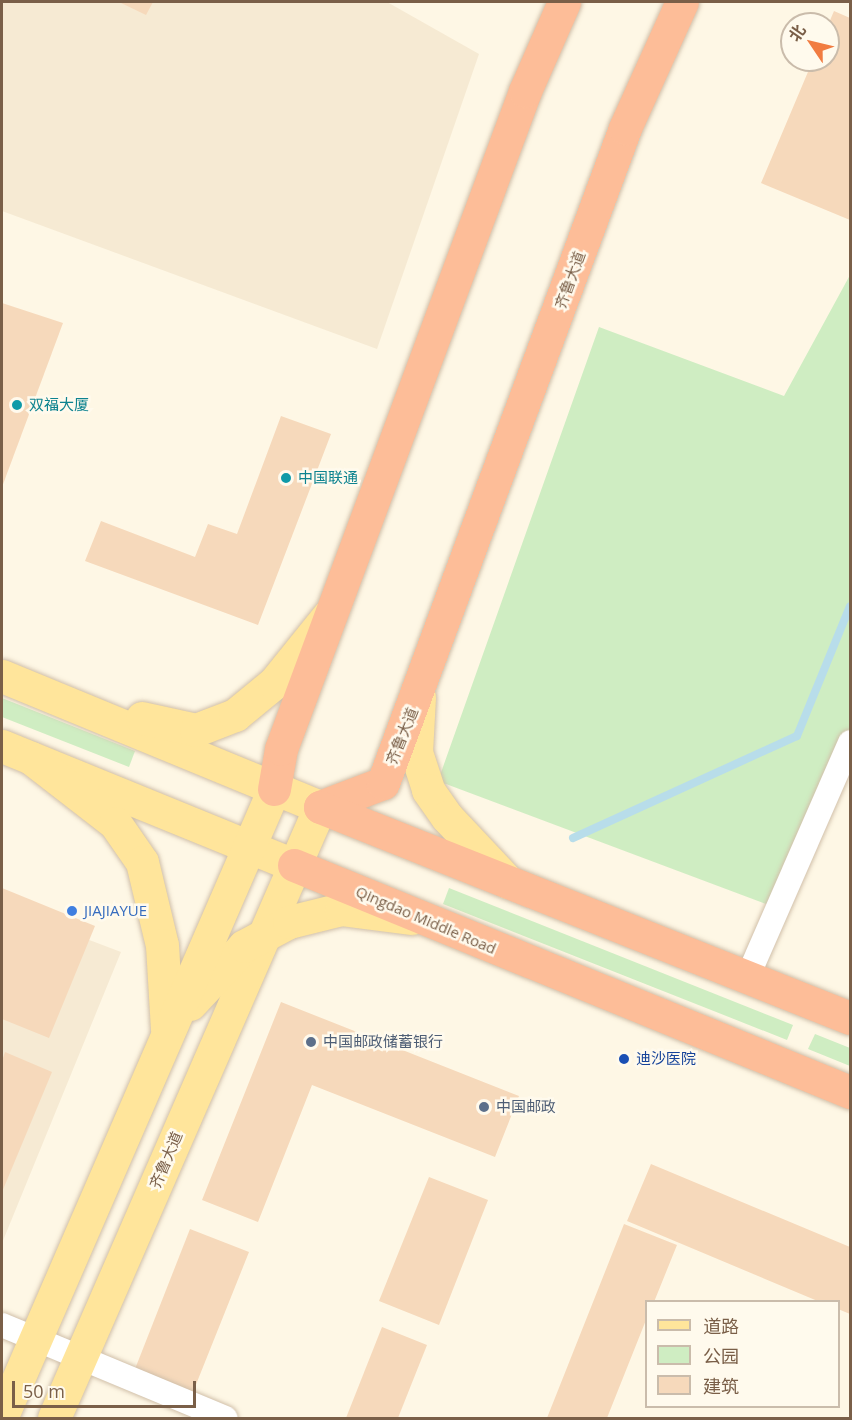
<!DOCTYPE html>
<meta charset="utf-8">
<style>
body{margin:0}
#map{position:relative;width:852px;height:1420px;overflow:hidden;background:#fef7e5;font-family:"Open Sans","Noto Sans SC",sans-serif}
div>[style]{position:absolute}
.residential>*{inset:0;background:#f6ead3}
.green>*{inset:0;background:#cfedc2}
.stream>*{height:8px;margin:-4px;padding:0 4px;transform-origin:4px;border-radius:4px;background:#b8ddea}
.building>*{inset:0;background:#f6d9bb}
.roads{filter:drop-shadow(0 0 2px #d1c0aa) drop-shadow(0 0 2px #d1c0aa)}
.street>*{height:24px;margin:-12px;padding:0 12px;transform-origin:12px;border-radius:12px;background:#fff}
.primary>*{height:33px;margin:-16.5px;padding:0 16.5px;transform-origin:16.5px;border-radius:16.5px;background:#ffe59b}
.highway>*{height:33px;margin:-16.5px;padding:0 16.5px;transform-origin:16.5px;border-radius:16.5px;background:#fdbd98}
.dots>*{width:16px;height:16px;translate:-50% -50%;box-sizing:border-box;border:3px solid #fffaed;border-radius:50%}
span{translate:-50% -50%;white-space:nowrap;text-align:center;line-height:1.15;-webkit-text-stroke:5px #fffaed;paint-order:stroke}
.street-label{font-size:15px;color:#7a5f48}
.culture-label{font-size:15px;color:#0d838f}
.left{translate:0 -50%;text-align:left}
.shop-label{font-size:15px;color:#366cbe}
.service-label{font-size:15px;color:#4e5e75}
.transit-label{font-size:15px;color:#164399}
.frame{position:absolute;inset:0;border:3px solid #7a5f48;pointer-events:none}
.legend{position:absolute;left:645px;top:1300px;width:195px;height:108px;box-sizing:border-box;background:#fffaed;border:2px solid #cabcab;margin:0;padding:8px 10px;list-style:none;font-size:18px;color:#7a5f48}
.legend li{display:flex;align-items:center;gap:12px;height:30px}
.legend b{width:30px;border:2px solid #cabcab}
.north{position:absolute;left:780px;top:12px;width:60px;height:60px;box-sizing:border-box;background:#fffaed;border:2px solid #cabcab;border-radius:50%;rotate:305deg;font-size:16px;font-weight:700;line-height:24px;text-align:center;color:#7a5f48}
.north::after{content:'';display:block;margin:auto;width:21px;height:27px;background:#f17c41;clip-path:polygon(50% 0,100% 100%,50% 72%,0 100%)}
.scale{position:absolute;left:12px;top:1381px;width:184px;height:27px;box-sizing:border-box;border:3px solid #7a5f48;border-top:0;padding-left:8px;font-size:18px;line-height:21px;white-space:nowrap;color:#7a5f48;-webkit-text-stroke:4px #fffaed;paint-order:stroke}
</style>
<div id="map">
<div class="residential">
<i style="clip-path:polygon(2px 2px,387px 2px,479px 54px,377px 349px,2px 211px)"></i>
<i style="clip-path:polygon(2px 907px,121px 952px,2px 1243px)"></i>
</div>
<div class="green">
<i style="clip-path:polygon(850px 275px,850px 753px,779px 909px,438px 781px,599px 327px,784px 396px)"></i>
<i style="clip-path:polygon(2px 698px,135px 751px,129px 767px,2px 717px)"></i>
<i style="clip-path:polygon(449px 888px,793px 1025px,787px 1040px,443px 904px)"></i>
<i style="clip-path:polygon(815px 1034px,850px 1048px,850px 1066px,808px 1049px)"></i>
</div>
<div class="stream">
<i style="left:573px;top:838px;width:246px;rotate:-24.5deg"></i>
<i style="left:797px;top:736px;width:140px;rotate:-67.8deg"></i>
</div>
<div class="building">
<i style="clip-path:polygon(119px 2px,153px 2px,146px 15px)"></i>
<i style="clip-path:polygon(834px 11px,850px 18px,850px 220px,761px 183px,813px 60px,828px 60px,828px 25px)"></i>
<i style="clip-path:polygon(2px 303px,63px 323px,2px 487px)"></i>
<i style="clip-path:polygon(281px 416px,331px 434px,258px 625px,85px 561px,101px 521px,195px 557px,208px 524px,237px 534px)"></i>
<i style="clip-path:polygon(2px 888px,95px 926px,49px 1038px,2px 1019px)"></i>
<i style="clip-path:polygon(281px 1002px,519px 1096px,495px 1157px,312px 1085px,258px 1222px,202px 1200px)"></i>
<i style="clip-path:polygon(5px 1052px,52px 1072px,2px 1192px,2px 1061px)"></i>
<i style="clip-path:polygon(651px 1164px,850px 1247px,850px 1314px,838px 1309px,838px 1302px,820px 1302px,627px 1221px)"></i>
<i style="clip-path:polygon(429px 1177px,488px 1200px,439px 1325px,379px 1301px)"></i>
<i style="clip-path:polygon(624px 1224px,677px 1245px,654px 1302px,646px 1302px,646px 1320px,607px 1418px,547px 1418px)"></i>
<i style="clip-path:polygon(190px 1229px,249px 1252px,193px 1392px,135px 1369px)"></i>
<i style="clip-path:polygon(382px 1327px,427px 1345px,398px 1418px,346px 1418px)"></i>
</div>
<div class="roads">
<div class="street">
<i style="left:748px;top:976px;width:255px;rotate:-66.4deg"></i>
<i style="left:2px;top:1325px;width:242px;rotate:22.6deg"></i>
</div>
<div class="primary">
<i style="left:2px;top:676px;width:344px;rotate:22.4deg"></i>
<i style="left:320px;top:807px;width:666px;rotate:113.53deg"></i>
<i style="left:419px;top:697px;width:55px;rotate:93.1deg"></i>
<i style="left:416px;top:752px;width:40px;rotate:72deg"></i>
<i style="left:428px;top:790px;width:33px;rotate:55deg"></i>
<i style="left:447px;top:817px;width:89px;rotate:46.8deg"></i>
<i style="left:142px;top:718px;width:55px;rotate:12.5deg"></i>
<i style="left:196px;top:730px;width:42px;rotate:-21deg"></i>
<i style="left:235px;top:715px;width:50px;rotate:-39.4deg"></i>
<i style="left:274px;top:683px;width:86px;rotate:-51.1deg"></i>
<i style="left:2px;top:746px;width:315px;rotate:22.2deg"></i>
<i style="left:31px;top:758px;width:106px;rotate:37.7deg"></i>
<i style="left:115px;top:823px;width:47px;rotate:55.3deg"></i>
<i style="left:142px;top:862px;width:85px;rotate:76.5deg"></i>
<i style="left:162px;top:945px;width:84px;rotate:86.6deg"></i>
<i style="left:190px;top:1004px;width:79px;rotate:-47deg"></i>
<i style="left:244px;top:946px;width:51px;rotate:-28.1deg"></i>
<i style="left:289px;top:922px;width:54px;rotate:-14deg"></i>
<i style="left:341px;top:909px;width:71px;rotate:7.3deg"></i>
<i style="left:2px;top:1416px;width:683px;rotate:-66.55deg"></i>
</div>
<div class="highway">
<i style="left:274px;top:789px;width:41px;rotate:-80.1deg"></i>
<i style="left:281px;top:749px;width:702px;rotate:-69.65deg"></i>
<i style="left:525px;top:91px;width:97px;rotate:-66.3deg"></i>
<i style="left:320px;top:807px;width:67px;rotate:-20.9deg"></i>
<i style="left:383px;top:783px;width:698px;rotate:-69.72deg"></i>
<i style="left:625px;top:128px;width:138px;rotate:-65.7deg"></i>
<i style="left:320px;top:807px;width:570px;rotate:21.71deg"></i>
<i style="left:294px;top:865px;width:601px;rotate:22.21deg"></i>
</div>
</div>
<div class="dots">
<i style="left:17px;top:405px;background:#0f9aa8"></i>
<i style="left:286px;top:478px;background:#0f9aa8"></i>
<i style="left:72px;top:911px;background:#3f7fe0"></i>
<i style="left:311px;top:1042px;background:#5c6f8a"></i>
<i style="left:624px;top:1059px;background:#1a4fb4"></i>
<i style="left:484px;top:1107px;background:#5c6f8a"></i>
</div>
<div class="street-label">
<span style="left:570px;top:280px;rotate:-70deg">齐鲁大道</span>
<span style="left:402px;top:736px;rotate:-68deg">齐鲁大道</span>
<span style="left:426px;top:920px;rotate:23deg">Qingdao Middle Road</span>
<span style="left:166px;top:1160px;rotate:-67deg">齐鲁大道</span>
</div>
<div class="culture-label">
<span class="left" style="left:29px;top:405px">双福大厦</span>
<span class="left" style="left:298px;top:478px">中国联通</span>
</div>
<div class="shop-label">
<span class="left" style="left:84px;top:911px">JIAJIAYUE</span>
</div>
<div class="service-label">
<span class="left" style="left:323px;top:1042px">中国邮政储蓄银行</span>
<span class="left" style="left:496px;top:1107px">中国邮政</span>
</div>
<div class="transit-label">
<span class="left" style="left:636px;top:1059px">迪沙医院</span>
</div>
<div class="frame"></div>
<ul class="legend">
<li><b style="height:8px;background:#ffe59b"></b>道路</li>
<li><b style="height:16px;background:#cfedc2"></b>公园</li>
<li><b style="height:16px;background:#f6d9bb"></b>建筑</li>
</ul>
<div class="north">北</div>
<div class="scale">50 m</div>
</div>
